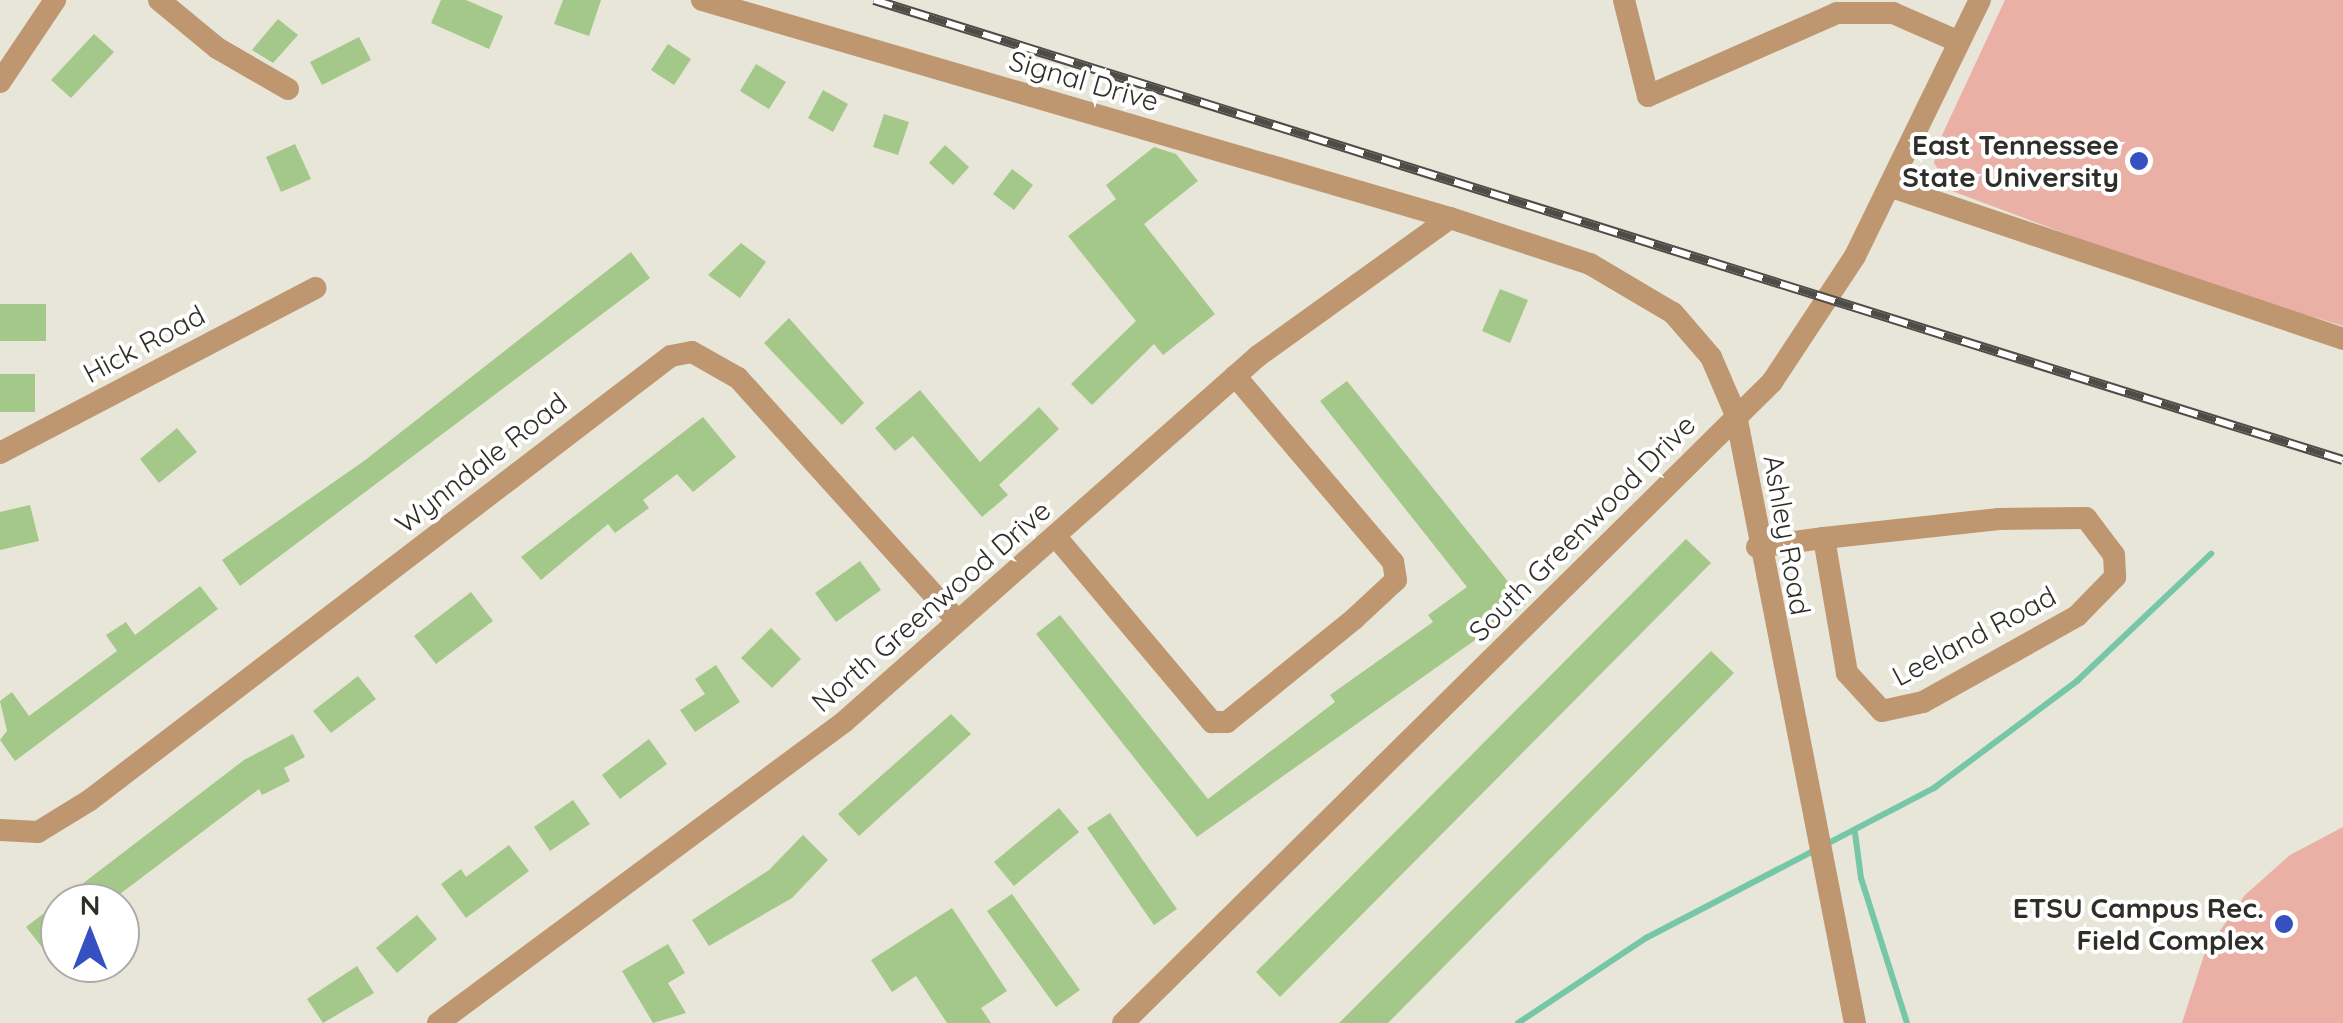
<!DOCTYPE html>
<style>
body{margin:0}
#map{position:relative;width:2343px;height:1023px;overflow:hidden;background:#e8e6d8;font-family:Quicksand,sans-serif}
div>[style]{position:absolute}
.green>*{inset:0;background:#eab0a5}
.stream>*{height:6px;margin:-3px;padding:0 3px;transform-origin:3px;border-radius:3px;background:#75c7a7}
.building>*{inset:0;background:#a3c88a}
.minor>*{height:22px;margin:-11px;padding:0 11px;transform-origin:11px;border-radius:11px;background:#be9771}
.rail>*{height:10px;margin-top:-5px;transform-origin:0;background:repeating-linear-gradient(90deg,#fff 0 19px,#4e4c46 0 38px);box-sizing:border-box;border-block:2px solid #4e4c46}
.dots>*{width:28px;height:28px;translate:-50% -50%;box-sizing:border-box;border:5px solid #fff;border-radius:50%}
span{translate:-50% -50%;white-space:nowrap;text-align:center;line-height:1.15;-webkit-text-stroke:8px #fff;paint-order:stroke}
.street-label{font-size:28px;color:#2f2e29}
.poi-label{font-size:28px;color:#2f2e29;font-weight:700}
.right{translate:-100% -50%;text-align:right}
.north{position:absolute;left:40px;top:883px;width:100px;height:100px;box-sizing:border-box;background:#fff;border:2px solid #acaba9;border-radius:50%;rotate:0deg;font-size:28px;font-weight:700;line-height:40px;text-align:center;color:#2f2e29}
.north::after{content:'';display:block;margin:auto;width:35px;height:45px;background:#364fc1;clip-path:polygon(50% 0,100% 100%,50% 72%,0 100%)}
</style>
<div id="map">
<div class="green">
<i style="clip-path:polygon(2005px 0,2343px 0,2343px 326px,2178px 276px,1952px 191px,1934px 163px,1937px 146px)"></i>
<i style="clip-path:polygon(2343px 827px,2343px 1023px,2182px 1023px,2205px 952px,2245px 895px,2290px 855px)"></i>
</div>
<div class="stream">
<i style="left:1855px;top:833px;width:45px;rotate:82.4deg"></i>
<i style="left:1861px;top:878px;width:152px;rotate:72.4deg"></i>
<i style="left:1518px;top:1023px;width:154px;rotate:-33.6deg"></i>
<i style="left:1646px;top:938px;width:325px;rotate:-27.5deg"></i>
<i style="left:1934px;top:788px;width:179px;rotate:-36.8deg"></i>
<i style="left:2077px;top:681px;width:185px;rotate:-43.5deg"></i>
</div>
<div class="building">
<i style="clip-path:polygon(441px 0,466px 0,503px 16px,489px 49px,431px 23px)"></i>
<i style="clip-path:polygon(563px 0,601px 0,589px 36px,554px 24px)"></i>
<i style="clip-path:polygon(278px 19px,298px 35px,273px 63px,252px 50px)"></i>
<i style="clip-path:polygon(94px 34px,114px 52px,71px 98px,51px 80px)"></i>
<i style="clip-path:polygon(359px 37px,371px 60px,322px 85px,310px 62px)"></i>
<i style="clip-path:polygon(668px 44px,691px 59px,674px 85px,651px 70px)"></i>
<i style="clip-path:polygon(756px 64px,786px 82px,769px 109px,740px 91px)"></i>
<i style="clip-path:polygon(823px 90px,848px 104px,833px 132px,808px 118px)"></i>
<i style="clip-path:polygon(884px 114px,909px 122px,898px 155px,873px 147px)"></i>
<i style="clip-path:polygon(295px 144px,311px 179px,281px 192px,266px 157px)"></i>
<i style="clip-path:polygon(945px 145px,969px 167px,953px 185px,929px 163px)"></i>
<i style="clip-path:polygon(1154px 147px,1176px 154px,1198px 181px,1144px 224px,1215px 314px,1163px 355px,1154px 344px,1092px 405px,1071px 384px,1136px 321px,1068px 236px,1116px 199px,1106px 185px)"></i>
<i style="clip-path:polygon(1012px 169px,1033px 185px,1014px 210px,993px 194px)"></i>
<i style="clip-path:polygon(741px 243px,766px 262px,740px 298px,708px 275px)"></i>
<i style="clip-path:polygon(631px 252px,650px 278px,240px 586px,222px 560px,364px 461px)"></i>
<i style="clip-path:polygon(1500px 289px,1528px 300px,1510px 343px,1482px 331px)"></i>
<i style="clip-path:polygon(0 304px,46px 304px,46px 341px,0 341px)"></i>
<i style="clip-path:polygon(789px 318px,864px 403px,842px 425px,764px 343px)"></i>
<i style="clip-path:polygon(0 374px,35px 374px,35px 412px,0 412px)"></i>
<i style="clip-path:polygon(1347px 381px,1526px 604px,1197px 837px,1036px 634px,1060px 615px,1208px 799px,1335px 702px,1330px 695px,1433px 622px,1428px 615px,1467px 587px,1320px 401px)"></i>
<i style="clip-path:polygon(920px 390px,980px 462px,1039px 407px,1059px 429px,999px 485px,1008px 495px,982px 517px,913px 436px,895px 451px,875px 428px)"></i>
<i style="clip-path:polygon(703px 417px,736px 457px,693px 492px,677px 474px,643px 500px,649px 508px,615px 533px,608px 524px,541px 580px,521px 557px)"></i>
<i style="clip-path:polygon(177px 428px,197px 452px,159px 483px,140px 459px)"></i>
<i style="clip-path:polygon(30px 505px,39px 541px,0 550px,0 512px)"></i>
<i style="clip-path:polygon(1686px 539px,1711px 563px,1280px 997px,1256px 972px)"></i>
<i style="clip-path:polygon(860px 561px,881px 590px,836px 622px,815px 593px)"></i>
<i style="clip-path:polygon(200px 586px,218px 609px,15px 761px,0 740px,7px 731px,0 701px,12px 692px,29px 716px,117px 651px,106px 635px,126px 622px,135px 635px)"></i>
<i style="clip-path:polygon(471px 592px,493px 621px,436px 664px,414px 636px)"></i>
<i style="clip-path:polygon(771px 628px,801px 659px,772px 688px,741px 658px)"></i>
<i style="clip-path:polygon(1711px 651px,1734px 673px,1388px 1023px,1339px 1023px)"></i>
<i style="clip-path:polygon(716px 665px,740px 702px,695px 732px,680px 710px,705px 694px,695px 679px)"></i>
<i style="clip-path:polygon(358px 676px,376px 699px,331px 733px,313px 711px)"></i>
<i style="clip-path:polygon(951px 714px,971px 734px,859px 836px,838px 814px)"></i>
<i style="clip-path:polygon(293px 734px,305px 757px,284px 768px,290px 781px,262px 795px,259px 789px,108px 903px,60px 903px,60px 939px,45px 951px,26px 927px,244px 760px)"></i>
<i style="clip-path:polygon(649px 739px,667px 764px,620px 799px,602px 775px)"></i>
<i style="clip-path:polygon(573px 800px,590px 824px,550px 851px,534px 827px)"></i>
<i style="clip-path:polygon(1059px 808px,1079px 832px,1014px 886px,994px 862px)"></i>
<i style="clip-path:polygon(1110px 813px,1177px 909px,1154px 925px,1087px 828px)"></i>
<i style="clip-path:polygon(803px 835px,828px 860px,792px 898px,709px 946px,692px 920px,769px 870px)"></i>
<i style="clip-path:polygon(509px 845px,529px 871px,466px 918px,441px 884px,461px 869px,466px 877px)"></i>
<i style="clip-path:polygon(1012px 894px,1080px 990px,1056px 1007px,987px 911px)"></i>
<i style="clip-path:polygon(952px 908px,1007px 991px,981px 1008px,991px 1023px,947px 1023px,916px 976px,892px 992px,871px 960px)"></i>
<i style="clip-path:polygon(417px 915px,437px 939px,397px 973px,376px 948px)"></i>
<i style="clip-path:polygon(668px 944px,685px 973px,668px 983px,686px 1013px,653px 1023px,622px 971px)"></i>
<i style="clip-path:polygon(357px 966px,374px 993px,323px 1023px,307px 999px)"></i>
</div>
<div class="minor">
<i style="left:159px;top:0;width:75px;rotate:39.6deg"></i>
<i style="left:217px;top:48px;width:82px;rotate:30deg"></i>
<i style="left:702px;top:0;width:779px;rotate:16.25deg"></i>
<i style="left:1450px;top:218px;width:147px;rotate:18.2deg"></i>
<i style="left:1590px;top:264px;width:96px;rotate:30.6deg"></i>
<i style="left:1673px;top:313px;width:58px;rotate:49.2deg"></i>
<i style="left:1711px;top:357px;width:63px;rotate:66.7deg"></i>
<i style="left:1736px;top:415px;width:620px;rotate:78.93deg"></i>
<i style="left:1624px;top:0;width:99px;rotate:76deg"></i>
<i style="left:1648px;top:96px;width:206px;rotate:-23.7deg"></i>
<i style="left:1837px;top:13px;width:56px"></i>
<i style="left:1893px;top:13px;width:72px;rotate:23.7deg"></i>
<i style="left:0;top:82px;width:99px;rotate:-56.1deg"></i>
<i style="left:1892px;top:187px;width:476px;rotate:18.6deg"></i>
<i style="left:0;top:453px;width:356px;rotate:-27.6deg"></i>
<i style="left:1057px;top:538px;width:241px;rotate:49.9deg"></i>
<i style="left:1212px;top:722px;width:15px"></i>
<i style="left:1227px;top:722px;width:164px;rotate:-39deg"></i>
<i style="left:1354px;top:619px;width:57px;rotate:-42.9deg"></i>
<i style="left:1396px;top:580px;width:18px;rotate:-99deg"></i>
<i style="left:1393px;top:562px;width:244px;rotate:-130.3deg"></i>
<i style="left:1757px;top:547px;width:68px;rotate:-7.7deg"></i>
<i style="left:1824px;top:538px;width:176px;rotate:-6.2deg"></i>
<i style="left:1999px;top:519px;width:87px;rotate:-0.7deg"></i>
<i style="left:2086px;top:518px;width:46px;rotate:52.9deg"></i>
<i style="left:2114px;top:555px;width:22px;rotate:87deg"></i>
<i style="left:2115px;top:577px;width:54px;rotate:134.3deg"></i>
<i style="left:2077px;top:616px;width:176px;rotate:150.8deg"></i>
<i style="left:1923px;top:702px;width:42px;rotate:167.6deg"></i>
<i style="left:1882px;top:711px;width:52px;rotate:-132.6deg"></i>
<i style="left:1847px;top:673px;width:137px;rotate:-99.7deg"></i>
<i style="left:0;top:830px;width:38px;rotate:3deg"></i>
<i style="left:38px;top:832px;width:61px;rotate:-31.6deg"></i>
<i style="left:90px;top:800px;width:731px;rotate:-37.39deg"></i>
<i style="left:671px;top:356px;width:21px;rotate:-11deg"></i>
<i style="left:692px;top:352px;width:53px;rotate:29.5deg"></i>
<i style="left:738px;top:378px;width:326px;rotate:47.9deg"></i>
<i style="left:438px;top:1023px;width:505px;rotate:-36.55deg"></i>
<i style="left:844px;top:722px;width:553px;rotate:-41.48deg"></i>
<i style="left:1258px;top:356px;width:236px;rotate:-35.7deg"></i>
<i style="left:1123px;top:1023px;width:912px;rotate:-44.64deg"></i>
<i style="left:1772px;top:382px;width:151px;rotate:-56.6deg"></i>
<i style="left:1855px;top:256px;width:285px;rotate:-64deg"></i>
</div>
<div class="rail">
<i style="left:874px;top:0;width:1539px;rotate:17.39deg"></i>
</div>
<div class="dots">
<i style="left:2139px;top:161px;background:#364fc1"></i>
<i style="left:2284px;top:924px;background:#364fc1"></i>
</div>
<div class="street-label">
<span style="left:1084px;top:81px;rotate:16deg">Signal Drive</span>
<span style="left:144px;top:344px;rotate:-28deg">Hick Road</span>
<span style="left:481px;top:463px;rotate:-38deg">Wynndale Road</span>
<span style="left:1582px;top:528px;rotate:-45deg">South Greenwood Drive</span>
<span style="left:1787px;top:535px;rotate:80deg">Ashley Road</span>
<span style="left:931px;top:606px;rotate:-41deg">North Greenwood Drive</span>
<span style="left:1974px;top:636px;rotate:-28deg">Leeland Road</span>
</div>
<div class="poi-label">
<span class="right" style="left:2119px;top:161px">East Tennessee<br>State University</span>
<span class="right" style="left:2264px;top:924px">ETSU Campus Rec.<br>Field Complex</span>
</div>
<div class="north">N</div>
</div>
